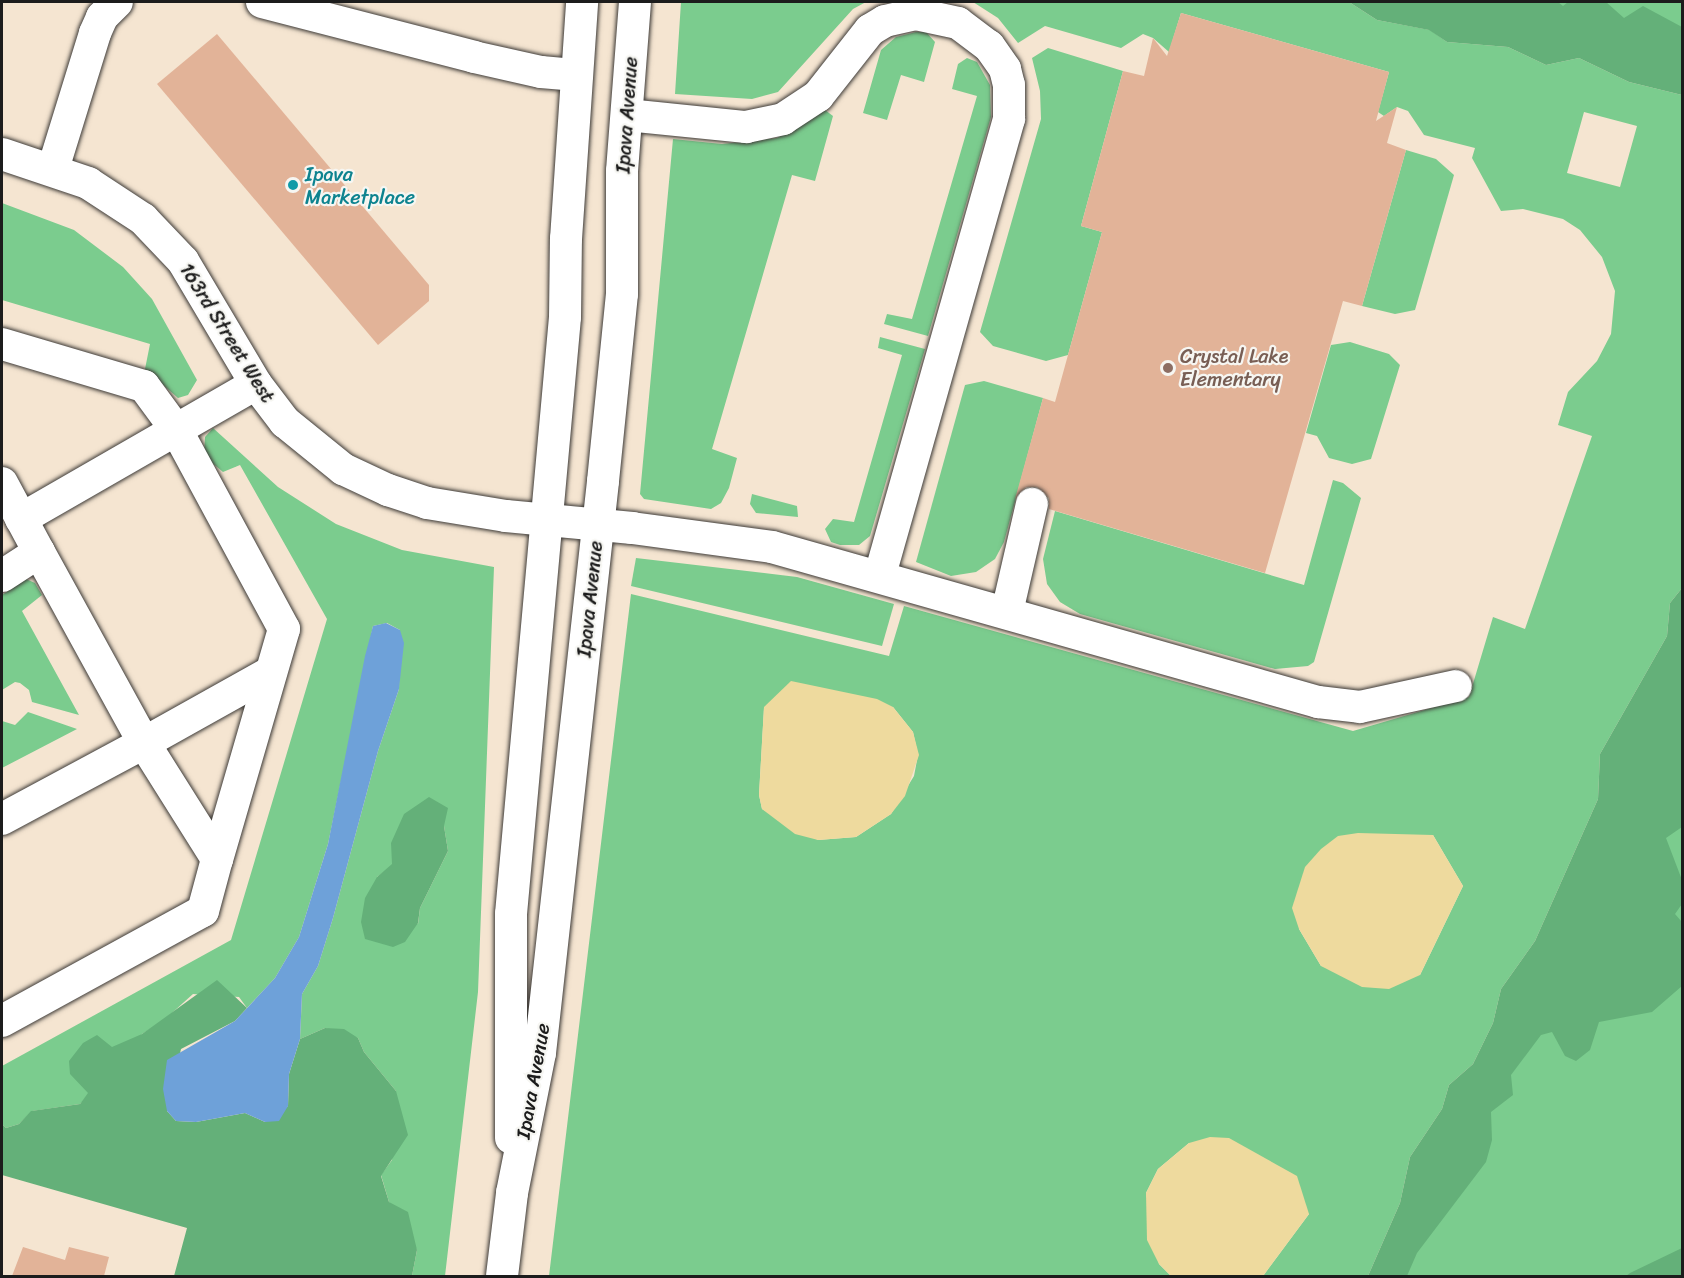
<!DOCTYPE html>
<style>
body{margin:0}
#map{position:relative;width:1684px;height:1278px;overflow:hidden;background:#f5e5d1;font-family:Sriracha,sans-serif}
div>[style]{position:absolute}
.green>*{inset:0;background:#7bcc8e}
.forest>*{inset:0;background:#64b079}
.sand>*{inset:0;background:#eeda9e}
.water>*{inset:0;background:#6ea1d9}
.building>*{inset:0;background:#e2b398}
.roads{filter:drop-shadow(0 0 2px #3d3a37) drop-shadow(0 0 2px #3d3a37)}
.minor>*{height:32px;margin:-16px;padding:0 16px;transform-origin:16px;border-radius:16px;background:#fff}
.dots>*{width:16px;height:16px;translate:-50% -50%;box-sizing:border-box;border:3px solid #f6f6f2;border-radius:50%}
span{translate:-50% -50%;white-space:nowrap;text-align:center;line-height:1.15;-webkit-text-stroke:4.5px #f6f6f2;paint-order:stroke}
.street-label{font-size:20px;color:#1c1c1c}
.culture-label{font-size:20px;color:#0d838f}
.left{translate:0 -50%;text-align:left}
.education-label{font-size:20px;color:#785e54}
.frame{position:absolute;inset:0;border:3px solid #1c1c1c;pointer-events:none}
</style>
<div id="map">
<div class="green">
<i style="clip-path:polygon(681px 2px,866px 2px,853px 9px,778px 92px,752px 99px,675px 94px)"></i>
<i style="clip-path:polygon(evenodd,973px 2px,1349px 2px,1377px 20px,1430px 30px,1447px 42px,1508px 47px,1546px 65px,1579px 58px,1629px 82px,1682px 95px,1682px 588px,1670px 603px,1667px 636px,1600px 754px,1598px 799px,1535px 941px,1501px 989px,1493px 1023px,1473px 1064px,1449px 1085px,1442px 1109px,1410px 1157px,1400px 1203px,1368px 1276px,1263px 1276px,1309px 1214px,1189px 1143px,1158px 1169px,1146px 1193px,1159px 1264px,1171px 1276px,549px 1276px,631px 594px,889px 656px,904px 606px,1353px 731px,1469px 697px,1493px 617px,1525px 629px,1592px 436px,1558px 425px,1568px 392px,1597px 361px,1611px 334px,1615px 291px,1602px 257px,1580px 230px,1563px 219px,1523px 209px,1501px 211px,1472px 158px,1475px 148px,1424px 135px,1408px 111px,1397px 107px,1384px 116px,1378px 112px,1389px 72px,1181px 13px,1169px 52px,1153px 38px,1143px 34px,1121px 48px,1045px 26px,1018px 43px,998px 18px,973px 2px,1584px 112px,1637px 126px,1620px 187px,1567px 173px,1584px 112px,973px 2px,893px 707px,913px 732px,918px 755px,914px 776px,891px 814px,856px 837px,818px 840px,762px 809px,759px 795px,764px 708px,893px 707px,973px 2px,1433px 835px,1463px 886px,1420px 975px,1321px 966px,1299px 929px,1433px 835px)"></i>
<i style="clip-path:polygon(1510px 2px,1682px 2px,1682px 52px)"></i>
<i style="clip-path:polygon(916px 32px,926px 32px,935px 42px,924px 82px,901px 75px,887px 120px,863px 113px,881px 50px,896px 37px)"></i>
<i style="clip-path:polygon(1048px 48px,1123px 71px,1081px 226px,1102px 232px,1068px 355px,1046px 361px,993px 346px,980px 332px,1041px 119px,1040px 91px,1032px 58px)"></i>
<i style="clip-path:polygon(967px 58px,977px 62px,990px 85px,991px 117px,928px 336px,884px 324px,887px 314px,912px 319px,977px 96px,952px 89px,958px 64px)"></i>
<i style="clip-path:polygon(825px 110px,833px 116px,815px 181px,792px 175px,712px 449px,737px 458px,729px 488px,721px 503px,711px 509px,644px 499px,640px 494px,673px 139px,722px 144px,777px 138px)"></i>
<i style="clip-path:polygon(1406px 150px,1436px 159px,1454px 175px,1415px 310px,1395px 314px,1362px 306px)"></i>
<i style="clip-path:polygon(2px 203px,74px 230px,123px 267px,152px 299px,197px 380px,188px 395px,178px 398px,145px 369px,150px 344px,2px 300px)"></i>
<i style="clip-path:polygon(880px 337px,925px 349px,870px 536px,859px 545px,840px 545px,831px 542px,825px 529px,833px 519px,854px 522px,902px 355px,878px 348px)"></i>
<i style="clip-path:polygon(1350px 342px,1389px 354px,1400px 365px,1371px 459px,1352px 464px,1329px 458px,1317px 436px,1306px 433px,1331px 345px)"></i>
<i style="clip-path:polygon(984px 381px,1043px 398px,1004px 542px,995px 559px,976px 572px,951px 576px,916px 562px,965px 385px)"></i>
<i style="clip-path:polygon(evenodd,213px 428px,278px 487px,336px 524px,402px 550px,494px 567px,478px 992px,445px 1276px,412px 1276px,417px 1250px,389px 1202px,381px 1175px,392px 1160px,396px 1091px,364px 1052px,358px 1038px,325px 1028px,300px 1039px,302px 994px,318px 966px,333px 918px,378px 751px,399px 689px,400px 630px,387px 623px,373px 626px,328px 844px,299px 937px,275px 978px,247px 1008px,239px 997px,193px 994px,163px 1021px,142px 1034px,80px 1104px,32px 1111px,19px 1124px,6px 1128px,2px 1124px,2px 1066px,231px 940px,327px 619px,240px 465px,223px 472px,204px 456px,205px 437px,213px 428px,444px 826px,448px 851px,420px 908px,418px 924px,377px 877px,444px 826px)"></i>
<i style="clip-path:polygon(1333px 480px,1343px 483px,1361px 498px,1314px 662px,1308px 666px,1275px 669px,1080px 614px,1060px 602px,1047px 584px,1043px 559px,1055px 511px,1304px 585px)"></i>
<i style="clip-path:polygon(752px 494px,797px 506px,798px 517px,756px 513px,750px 504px)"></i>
<i style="clip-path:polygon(636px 558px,797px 577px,894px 604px,882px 646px,631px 586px)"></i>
<i style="clip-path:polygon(26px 579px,35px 583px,42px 595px,22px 611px,79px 715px,32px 702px,29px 690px,20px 683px,15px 682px,2px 690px,2px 595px)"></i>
<i style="clip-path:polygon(1682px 685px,1682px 1276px,1398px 1276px)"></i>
<i style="clip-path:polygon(28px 712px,77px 729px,2px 768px,2px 721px,15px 725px)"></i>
</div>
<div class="forest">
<i style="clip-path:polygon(1349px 2px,1558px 2px,1563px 6px,1568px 2px,1606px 2px,1624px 18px,1643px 6px,1682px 27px,1682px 95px,1629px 82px,1579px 58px,1546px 65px,1508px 47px,1447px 42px,1429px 30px,1377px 20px)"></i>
<i style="clip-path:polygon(1682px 588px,1682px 827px,1666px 838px,1682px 880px,1682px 904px,1675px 914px,1682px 922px,1682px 986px,1652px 1012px,1599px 1022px,1590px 1050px,1576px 1061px,1565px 1056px,1552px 1032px,1541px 1035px,1511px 1075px,1513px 1095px,1491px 1112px,1492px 1140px,1486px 1162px,1417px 1253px,1407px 1276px,1368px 1276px,1400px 1203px,1410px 1157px,1442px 1109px,1449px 1085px,1473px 1064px,1493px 1023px,1501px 989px,1535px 941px,1598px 799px,1600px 754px,1667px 636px,1670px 603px)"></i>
<i style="clip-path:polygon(429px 797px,448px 808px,444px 826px,448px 851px,420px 908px,418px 923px,405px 942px,393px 947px,365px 939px,361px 922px,365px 898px,377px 877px,392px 864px,391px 843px,404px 814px)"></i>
<i style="clip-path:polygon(217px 980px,247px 1008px,235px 1021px,181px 1049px,167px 1111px,176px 1121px,196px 1122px,245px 1113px,265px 1122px,288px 1106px,289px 1074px,300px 1039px,325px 1028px,344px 1029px,358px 1038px,364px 1052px,396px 1091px,408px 1135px,381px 1176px,389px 1202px,408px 1212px,417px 1250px,412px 1276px,174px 1276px,187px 1228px,2px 1175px,2px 1124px,6px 1128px,19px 1124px,31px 1111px,80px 1104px,88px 1093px,70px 1074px,69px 1061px,83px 1043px,97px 1035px,112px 1047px,142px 1034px)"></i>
<i style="clip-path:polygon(1682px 1248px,1682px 1276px,1626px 1276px,1630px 1273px)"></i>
</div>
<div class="sand">
<i style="clip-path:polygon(791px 681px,877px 699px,893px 707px,913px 732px,919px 755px,905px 796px,891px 814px,856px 837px,818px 840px,795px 834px,762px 809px,759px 795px,764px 707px)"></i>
<i style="clip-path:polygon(1358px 833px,1433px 835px,1463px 886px,1420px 975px,1389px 989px,1362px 987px,1321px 966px,1299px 929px,1292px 908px,1305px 867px,1321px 849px,1338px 836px)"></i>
<i style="clip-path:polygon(1210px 1137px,1229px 1138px,1297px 1176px,1309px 1214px,1263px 1276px,1171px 1276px,1159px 1264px,1147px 1240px,1146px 1193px,1158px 1169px,1189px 1143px)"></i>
</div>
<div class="water">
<i style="clip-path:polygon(386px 623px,400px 630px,404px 643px,399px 689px,378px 751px,333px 918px,318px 966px,302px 994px,300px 1039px,289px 1074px,288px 1106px,279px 1121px,265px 1122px,245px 1113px,196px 1122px,176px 1121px,167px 1111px,163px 1089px,167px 1060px,235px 1021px,275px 978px,299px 937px,328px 844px,365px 656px,373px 626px)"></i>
</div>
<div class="building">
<i style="clip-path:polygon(1181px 13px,1389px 72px,1376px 121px,1397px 107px,1387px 143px,1406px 150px,1362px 306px,1343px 301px,1265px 573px,1049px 509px,1049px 498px,1037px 487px,1026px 487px,1015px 499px,1043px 398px,1055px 402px,1102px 232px,1081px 226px,1123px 71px,1144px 76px,1153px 38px,1167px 56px)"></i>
<i style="clip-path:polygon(217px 34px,429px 285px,429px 301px,378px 345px,157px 84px)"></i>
<i style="clip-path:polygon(23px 1247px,65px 1260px,69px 1247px,109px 1257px,104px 1276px,12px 1276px)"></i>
</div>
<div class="roads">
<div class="minor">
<i style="left:262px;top:2px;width:219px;rotate:14.5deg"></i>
<i style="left:474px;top:57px;width:69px;rotate:12.6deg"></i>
<i style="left:541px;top:72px;width:36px;rotate:5deg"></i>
<i style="left:627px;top:115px;width:120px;rotate:5.8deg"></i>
<i style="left:746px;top:127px;width:38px;rotate:-12deg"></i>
<i style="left:783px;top:119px;width:42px;rotate:-33.3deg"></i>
<i style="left:818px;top:96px;width:84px;rotate:-51.8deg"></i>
<i style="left:870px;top:30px;width:17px;rotate:-31deg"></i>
<i style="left:885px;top:21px;width:32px;rotate:-13deg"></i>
<i style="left:916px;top:14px;width:43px;rotate:12.1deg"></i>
<i style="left:958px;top:23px;width:39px;rotate:37deg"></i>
<i style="left:989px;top:46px;width:28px;rotate:55deg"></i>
<i style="left:1005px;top:69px;width:16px;rotate:76deg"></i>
<i style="left:1009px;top:85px;width:34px;rotate:90deg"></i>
<i style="left:1009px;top:119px;width:474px;rotate:105.8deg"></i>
<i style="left:2px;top:154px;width:91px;rotate:18.6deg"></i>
<i style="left:88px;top:183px;width:66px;rotate:33.2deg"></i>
<i style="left:143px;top:219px;width:58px;rotate:46.4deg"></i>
<i style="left:183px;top:261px;width:143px;rotate:59.3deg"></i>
<i style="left:256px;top:384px;width:48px;rotate:52.7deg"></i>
<i style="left:285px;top:422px;width:75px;rotate:39deg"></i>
<i style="left:343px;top:469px;width:50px;rotate:25deg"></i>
<i style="left:388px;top:490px;width:41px;rotate:18.4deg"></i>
<i style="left:427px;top:503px;width:80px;rotate:9.3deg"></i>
<i style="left:506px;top:516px;width:127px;rotate:5.4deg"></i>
<i style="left:632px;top:528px;width:141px;rotate:7.7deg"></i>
<i style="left:772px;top:547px;width:568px;rotate:15.85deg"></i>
<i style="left:1318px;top:702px;width:42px;rotate:6.8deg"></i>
<i style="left:1360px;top:707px;width:98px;rotate:-12.3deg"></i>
<i style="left:53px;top:169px;width:142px;rotate:-72.8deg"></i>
<i style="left:95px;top:33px;width:17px;rotate:-66deg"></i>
<i style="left:102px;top:17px;width:21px;rotate:-45deg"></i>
<i style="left:2px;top:344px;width:148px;rotate:16.5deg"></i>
<i style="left:144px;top:386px;width:56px;rotate:53.7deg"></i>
<i style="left:177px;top:431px;width:225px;rotate:61.6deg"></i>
<i style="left:284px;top:629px;width:240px;rotate:106.2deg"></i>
<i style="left:2px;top:483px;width:78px;rotate:61.8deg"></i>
<i style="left:39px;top:552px;width:44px;rotate:147deg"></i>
<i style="left:21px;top:519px;width:271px;rotate:-29.9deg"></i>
<i style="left:1007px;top:612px;width:111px;rotate:-77deg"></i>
<i style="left:2px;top:819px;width:161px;rotate:-28.2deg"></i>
<i style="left:144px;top:743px;width:218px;rotate:-118.8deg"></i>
<i style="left:2px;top:1021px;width:229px;rotate:-28.7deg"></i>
<i style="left:203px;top:911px;width:54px;rotate:-74.9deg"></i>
<i style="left:217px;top:859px;width:137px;rotate:-122.2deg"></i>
<i style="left:144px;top:743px;width:145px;rotate:-29.2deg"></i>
<i style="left:511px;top:1138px;width:224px;rotate:-90deg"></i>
<i style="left:511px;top:914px;width:599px;rotate:-84.83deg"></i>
<i style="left:565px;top:317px;width:78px;rotate:-89.3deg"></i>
<i style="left:566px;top:239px;width:238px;rotate:-86.1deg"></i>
<i style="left:502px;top:1276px;width:84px;rotate:-83.1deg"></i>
<i style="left:512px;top:1193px;width:143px;rotate:-78.7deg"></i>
<i style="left:540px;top:1053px;width:575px;rotate:-83.71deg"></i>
<i style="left:603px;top:481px;width:188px;rotate:-84.2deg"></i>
<i style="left:622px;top:294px;width:123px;rotate:-90deg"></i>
<i style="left:622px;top:171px;width:169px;rotate:-85.6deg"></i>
</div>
</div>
<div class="dots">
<i style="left:293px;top:185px;background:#0f9aa8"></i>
<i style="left:1168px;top:368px;background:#8d6e63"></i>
</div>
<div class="street-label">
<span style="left:627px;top:115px;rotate:-86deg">Ipava Avenue</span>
<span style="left:227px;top:333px;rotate:58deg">163rd Street West</span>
<span style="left:590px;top:599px;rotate:-84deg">Ipava Avenue</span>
<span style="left:533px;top:1081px;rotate:-80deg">Ipava Avenue</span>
</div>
<div class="culture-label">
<span class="left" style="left:305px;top:186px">Ipava<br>Marketplace</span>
</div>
<div class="education-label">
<span class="left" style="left:1180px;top:368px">Crystal Lake<br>Elementary</span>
</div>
<div class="frame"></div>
</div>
